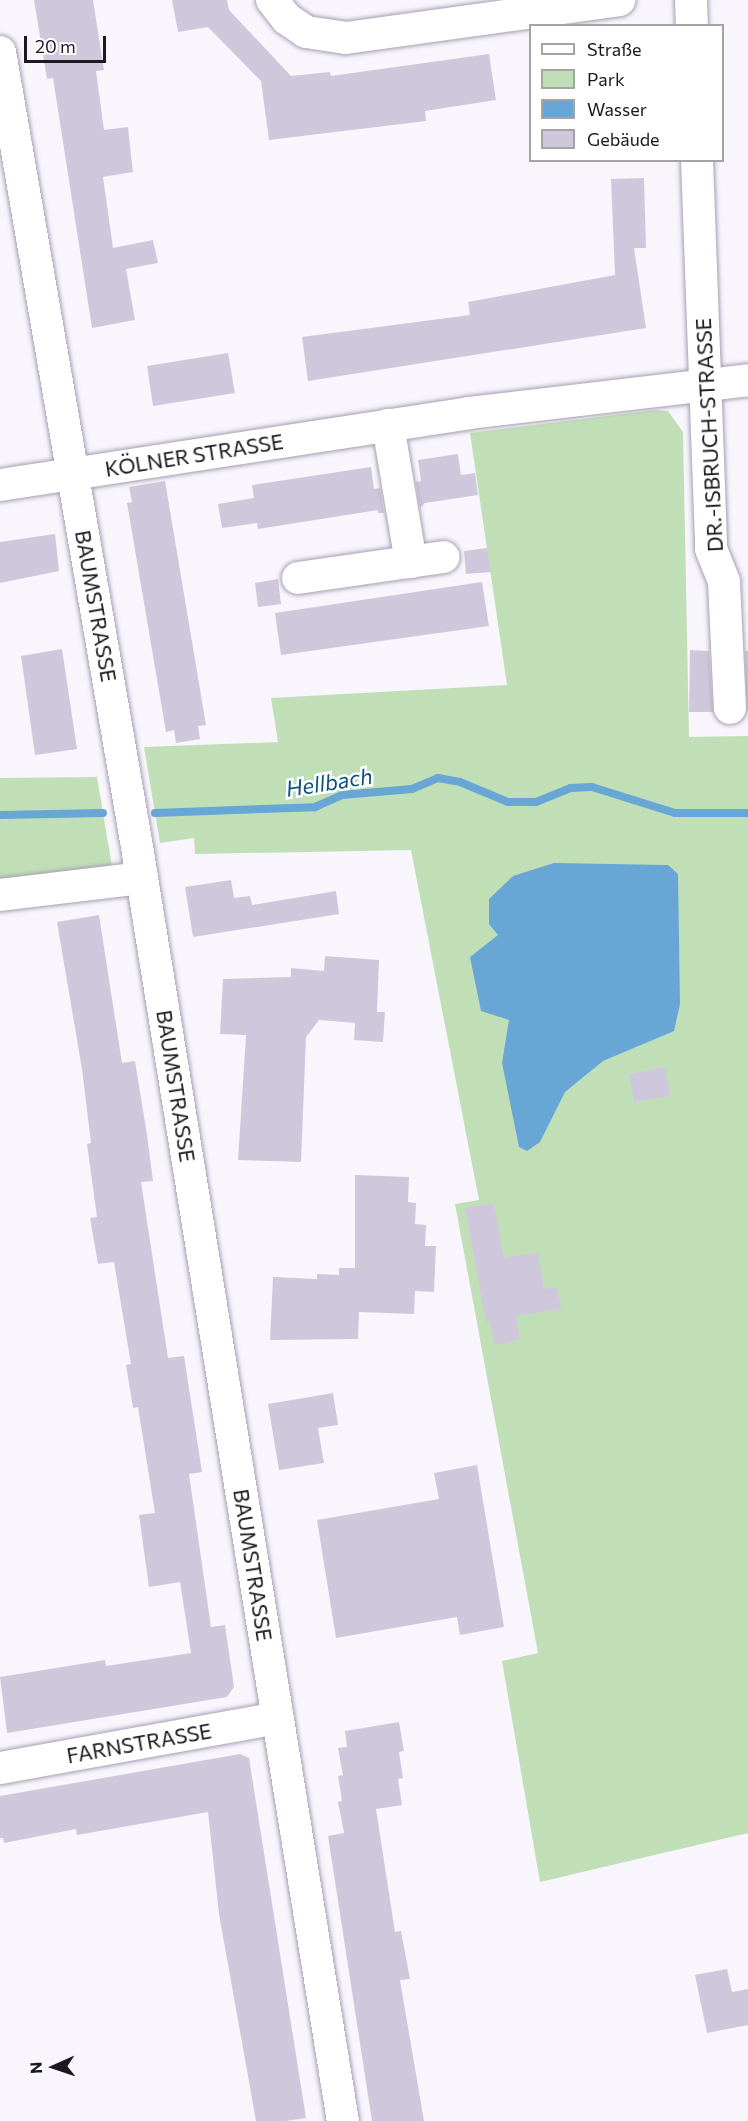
<!DOCTYPE html>
<meta charset="utf-8">
<style>
body{margin:0}
#map{position:relative;width:748px;height:2121px;overflow:hidden;background:#f8f5fd;font-family:Commissioner,sans-serif}
div>[style]{position:absolute}
.green>*{inset:0;background:#c1dfb7}
.water>*{inset:0;background:#68a6d5}
.stream>*{height:8px;margin:-4px;padding:0 4px;transform-origin:4px;border-radius:4px;background:#68a6d5}
.building>*{inset:0;background:#cfc8dc}
.roads{filter:drop-shadow(0 0 2px #a69fb2) drop-shadow(0 0 2px #a69fb2)}
.street>*{height:32px;margin:-16px;padding:0 16px;transform-origin:16px;border-radius:16px;background:#fff}
span{translate:-50% -50%;white-space:nowrap;text-align:center;line-height:1.15;-webkit-text-stroke:5px #fff;paint-order:stroke}
.street-label{font-size:21px;color:#1b181f}
.water-label{font-size:22px;color:#065380;font-style:italic}
.legend{position:absolute;left:529px;top:24px;width:195px;height:138px;box-sizing:border-box;background:#fff;border:2px solid #a4a3a5;margin:0;padding:8px 10px;list-style:none;font-size:18px;color:#1b181f}
.legend li{display:flex;align-items:center;gap:12px;height:30px}
.legend b{width:30px;border:2px solid #a4a3a5}
.north{position:absolute;left:24px;top:2037px;width:60px;height:60px;-webkit-text-stroke:4px #fff;paint-order:stroke;rotate:267deg;font-size:16px;font-weight:700;line-height:24px;text-align:center;color:#1b181f}
.north::after{content:'';display:block;margin:auto;width:21px;height:27px;background:#1b181f;clip-path:polygon(50% 0,100% 100%,50% 72%,0 100%)}
.scale{position:absolute;left:24px;top:36px;width:82px;height:27px;box-sizing:border-box;border:3px solid #1b181f;border-top:0;padding-left:8px;font-size:18px;line-height:21px;white-space:nowrap;color:#1b181f;-webkit-text-stroke:4px #fff;paint-order:stroke}
</style>
<div id="map">
<div class="green">
<i style="clip-path:polygon(655px 410px,668px 411px,683px 432px,689px 737px,748px 736px,748px 1833px,540px 1882px,502px 1661px,538px 1653px,455px 1204px,479px 1200px,411px 850px,195px 854px,194px 838px,160px 843px,144px 747px,278px 742px,271px 698px,507px 685px,470px 433px)"></i>
<i style="clip-path:polygon(97px 777px,112px 867px,0 880px,0 778px)"></i>
</div>
<div class="water">
<i style="clip-path:polygon(554px 863px,668px 865px,678px 874px,680px 1004px,674px 1031px,603px 1061px,565px 1092px,540px 1142px,527px 1151px,519px 1147px,502px 1063px,509px 1020px,481px 1011px,470px 957px,498px 935px,489px 924px,489px 899px,513px 876px)"></i>
</div>
<div class="stream">
<i style="left:155px;top:813px;width:160px;rotate:-2.1deg"></i>
<i style="left:315px;top:807px;width:30px;rotate:-24deg"></i>
<i style="left:342px;top:795px;width:70px;rotate:-4.9deg"></i>
<i style="left:412px;top:789px;width:28px;rotate:-23deg"></i>
<i style="left:438px;top:778px;width:22px;rotate:10deg"></i>
<i style="left:460px;top:782px;width:52px;rotate:22.6deg"></i>
<i style="left:508px;top:802px;width:28px"></i>
<i style="left:536px;top:802px;width:38px;rotate:-22deg"></i>
<i style="left:571px;top:788px;width:21px;rotate:-3deg"></i>
<i style="left:592px;top:787px;width:87px;rotate:17.4deg"></i>
<i style="left:675px;top:813px;width:73px"></i>
<i style="left:0;top:815px;width:103px;rotate:-1.1deg"></i>
</div>
<div class="building">
<i style="clip-path:polygon(34px 0,93px 0,104px 70px,96px 71px,104px 130px,128px 127px,131px 155px,133px 172px,103px 177px,113px 248px,153px 240px,158px 263px,126px 269px,135px 320px,92px 328px,53px 78px,47px 79px)"></i>
<i style="clip-path:polygon(172px 0,227px 0,229px 10px,291px 76px,330px 72px,331px 76px,489px 54px,496px 100px,425px 111px,426px 121px,269px 140px,261px 81px,208px 27px,178px 32px)"></i>
<i style="clip-path:polygon(644px 178px,646px 248px,634px 248px,646px 328px,308px 381px,302px 337px,470px 315px,468px 302px,615px 275px,611px 179px)"></i>
<i style="clip-path:polygon(228px 353px,235px 393px,153px 406px,147px 366px)"></i>
<i style="clip-path:polygon(458px 454px,461px 475px,475px 473px,478px 495px,425px 503px,420px 508px,416px 482px,421px 481px,418px 460px)"></i>
<i style="clip-path:polygon(371px 467px,374px 489px,380px 488px,384px 513px,378px 513px,378px 510px,258px 529px,257px 523px,222px 528px,218px 504px,254px 498px,252px 485px)"></i>
<i style="clip-path:polygon(165px 481px,206px 725px,198px 726px,200px 739px,176px 743px,174px 730px,166px 732px,127px 503px,132px 502px,129px 487px)"></i>
<i style="clip-path:polygon(55px 534px,59px 571px,0 583px,0 542px)"></i>
<i style="clip-path:polygon(487px 548px,491px 572px,466px 574px,464px 551px)"></i>
<i style="clip-path:polygon(278px 579px,281px 604px,258px 607px,255px 583px)"></i>
<i style="clip-path:polygon(482px 582px,489px 626px,281px 655px,275px 613px)"></i>
<i style="clip-path:polygon(62px 649px,77px 749px,35px 755px,21px 656px)"></i>
<i style="clip-path:polygon(690px 650px,709px 651px,713px 712px,689px 712px)"></i>
<i style="clip-path:polygon(745px 651px,748px 651px,748px 711px,747px 711px)"></i>
<i style="clip-path:polygon(231px 880px,234px 898px,250px 896px,252px 905px,336px 891px,339px 914px,193px 937px,185px 887px)"></i>
<i style="clip-path:polygon(99px 915px,122px 1063px,135px 1061px,147px 1135px,153px 1181px,141px 1182px,168px 1358px,184px 1356px,202px 1472px,189px 1474px,211px 1627px,225px 1625px,234px 1687px,227px 1697px,7px 1733px,0 1677px,93px 1662px,105px 1660px,106px 1666px,191px 1653px,180px 1582px,149px 1587px,139px 1515px,155px 1513px,138px 1407px,133px 1408px,126px 1365px,131px 1364px,114px 1262px,98px 1264px,90px 1218px,97px 1217px,87px 1144px,91px 1143px,82px 1069px,57px 922px)"></i>
<i style="clip-path:polygon(325px 956px,379px 960px,377px 1012px,385px 1012px,383px 1042px,354px 1040px,355px 1023px,319px 1020px,306px 1037px,301px 1162px,238px 1160px,246px 1035px,220px 1034px,223px 979px,291px 977px,291px 968px,324px 971px)"></i>
<i style="clip-path:polygon(665px 1067px,670px 1096px,634px 1102px,629px 1074px)"></i>
<i style="clip-path:polygon(355px 1175px,409px 1177px,408px 1202px,416px 1203px,415px 1224px,426px 1225px,425px 1246px,436px 1246px,434px 1292px,415px 1291px,414px 1314px,359px 1312px,358px 1339px,270px 1340px,273px 1277px,317px 1279px,317px 1274px,339px 1275px,339px 1268px,355px 1268px)"></i>
<i style="clip-path:polygon(494px 1203px,504px 1258px,538px 1252px,544px 1289px,557px 1287px,561px 1309px,516px 1316px,520px 1340px,494px 1345px,490px 1321px,486px 1322px,465px 1208px)"></i>
<i style="clip-path:polygon(333px 1393px,338px 1425px,318px 1428px,324px 1463px,279px 1470px,268px 1404px)"></i>
<i style="clip-path:polygon(477px 1465px,504px 1627px,460px 1635px,457px 1617px,336px 1638px,317px 1520px,439px 1499px,434px 1473px)"></i>
<i style="clip-path:polygon(399px 1722px,404px 1751px,399px 1752px,403px 1778px,398px 1779px,402px 1805px,376px 1809px,395px 1932px,401px 1931px,410px 1979px,400px 1980px,424px 2121px,372px 2121px,328px 1836px,344px 1833px,338px 1802px,342px 1801px,338px 1776px,343px 1775px,338px 1748px,347px 1747px,345px 1731px)"></i>
<i style="clip-path:polygon(240px 1754px,249px 1758px,306px 2118px,286px 2121px,256px 2121px,219px 1914px,208px 1812px,77px 1835px,76px 1829px,4px 1843px,3px 1838px,0 1838px,0 1796px)"></i>
<i style="clip-path:polygon(727px 1969px,732px 1992px,748px 1989px,748px 2025px,707px 2033px,695px 1975px)"></i>
</div>
<div class="roads">
<div class="street">
<i style="left:272px;top:0;width:24px;rotate:52deg"></i>
<i style="left:287px;top:19px;width:23px;rotate:34deg"></i>
<i style="left:306px;top:32px;width:40px;rotate:8.5deg"></i>
<i style="left:346px;top:38px;width:276px;rotate:-7.9deg"></i>
<i style="left:691px;top:0;width:26px;rotate:88deg"></i>
<i style="left:0;top:52px;width:813px;rotate:80.22deg"></i>
<i style="left:138px;top:853px;width:1284px;rotate:80.82deg"></i>
<i style="left:697px;top:160px;width:389px;rotate:87.9deg"></i>
<i style="left:711px;top:549px;width:35px;rotate:68deg"></i>
<i style="left:724px;top:582px;width:126px;rotate:87.3deg"></i>
<i style="left:388px;top:425px;width:139px;rotate:80.5deg"></i>
<i style="left:0;top:485px;width:474px;rotate:-8.7deg"></i>
<i style="left:469px;top:413px;width:281px;rotate:-6.7deg"></i>
<i style="left:298px;top:578px;width:147px;rotate:-8.2deg"></i>
<i style="left:0;top:895px;width:143px;rotate:-6.8deg"></i>
<i style="left:0;top:1768px;width:282px;rotate:-10.2deg"></i>
</div>
</div>
<div class="street-label">
<span style="left:709px;top:435px;rotate:-93deg">DR.-ISBRUCH-STRASSE</span>
<span style="left:194px;top:455px;rotate:-9deg">KÖLNER STRASSE</span>
<span style="left:96px;top:606px;rotate:80deg">BAUMSTRASSE</span>
<span style="left:176px;top:1086px;rotate:81deg">BAUMSTRASSE</span>
<span style="left:253px;top:1565px;rotate:81deg">BAUMSTRASSE</span>
<span style="left:139px;top:1743px;rotate:-10deg">FARNSTRASSE</span>
</div>
<div class="water-label">
<span style="left:329px;top:782px;rotate:-9deg">Hellbach</span>
</div>
<ul class="legend">
<li><b style="height:8px;background:#fff"></b>Straße</li>
<li><b style="height:16px;background:#c1dfb7"></b>Park</li>
<li><b style="height:16px;background:#68a6d5"></b>Wasser</li>
<li><b style="height:16px;background:#cfc8dc"></b>Gebäude</li>
</ul>
<div class="north">N</div>
<div class="scale">20 m</div>
</div>
